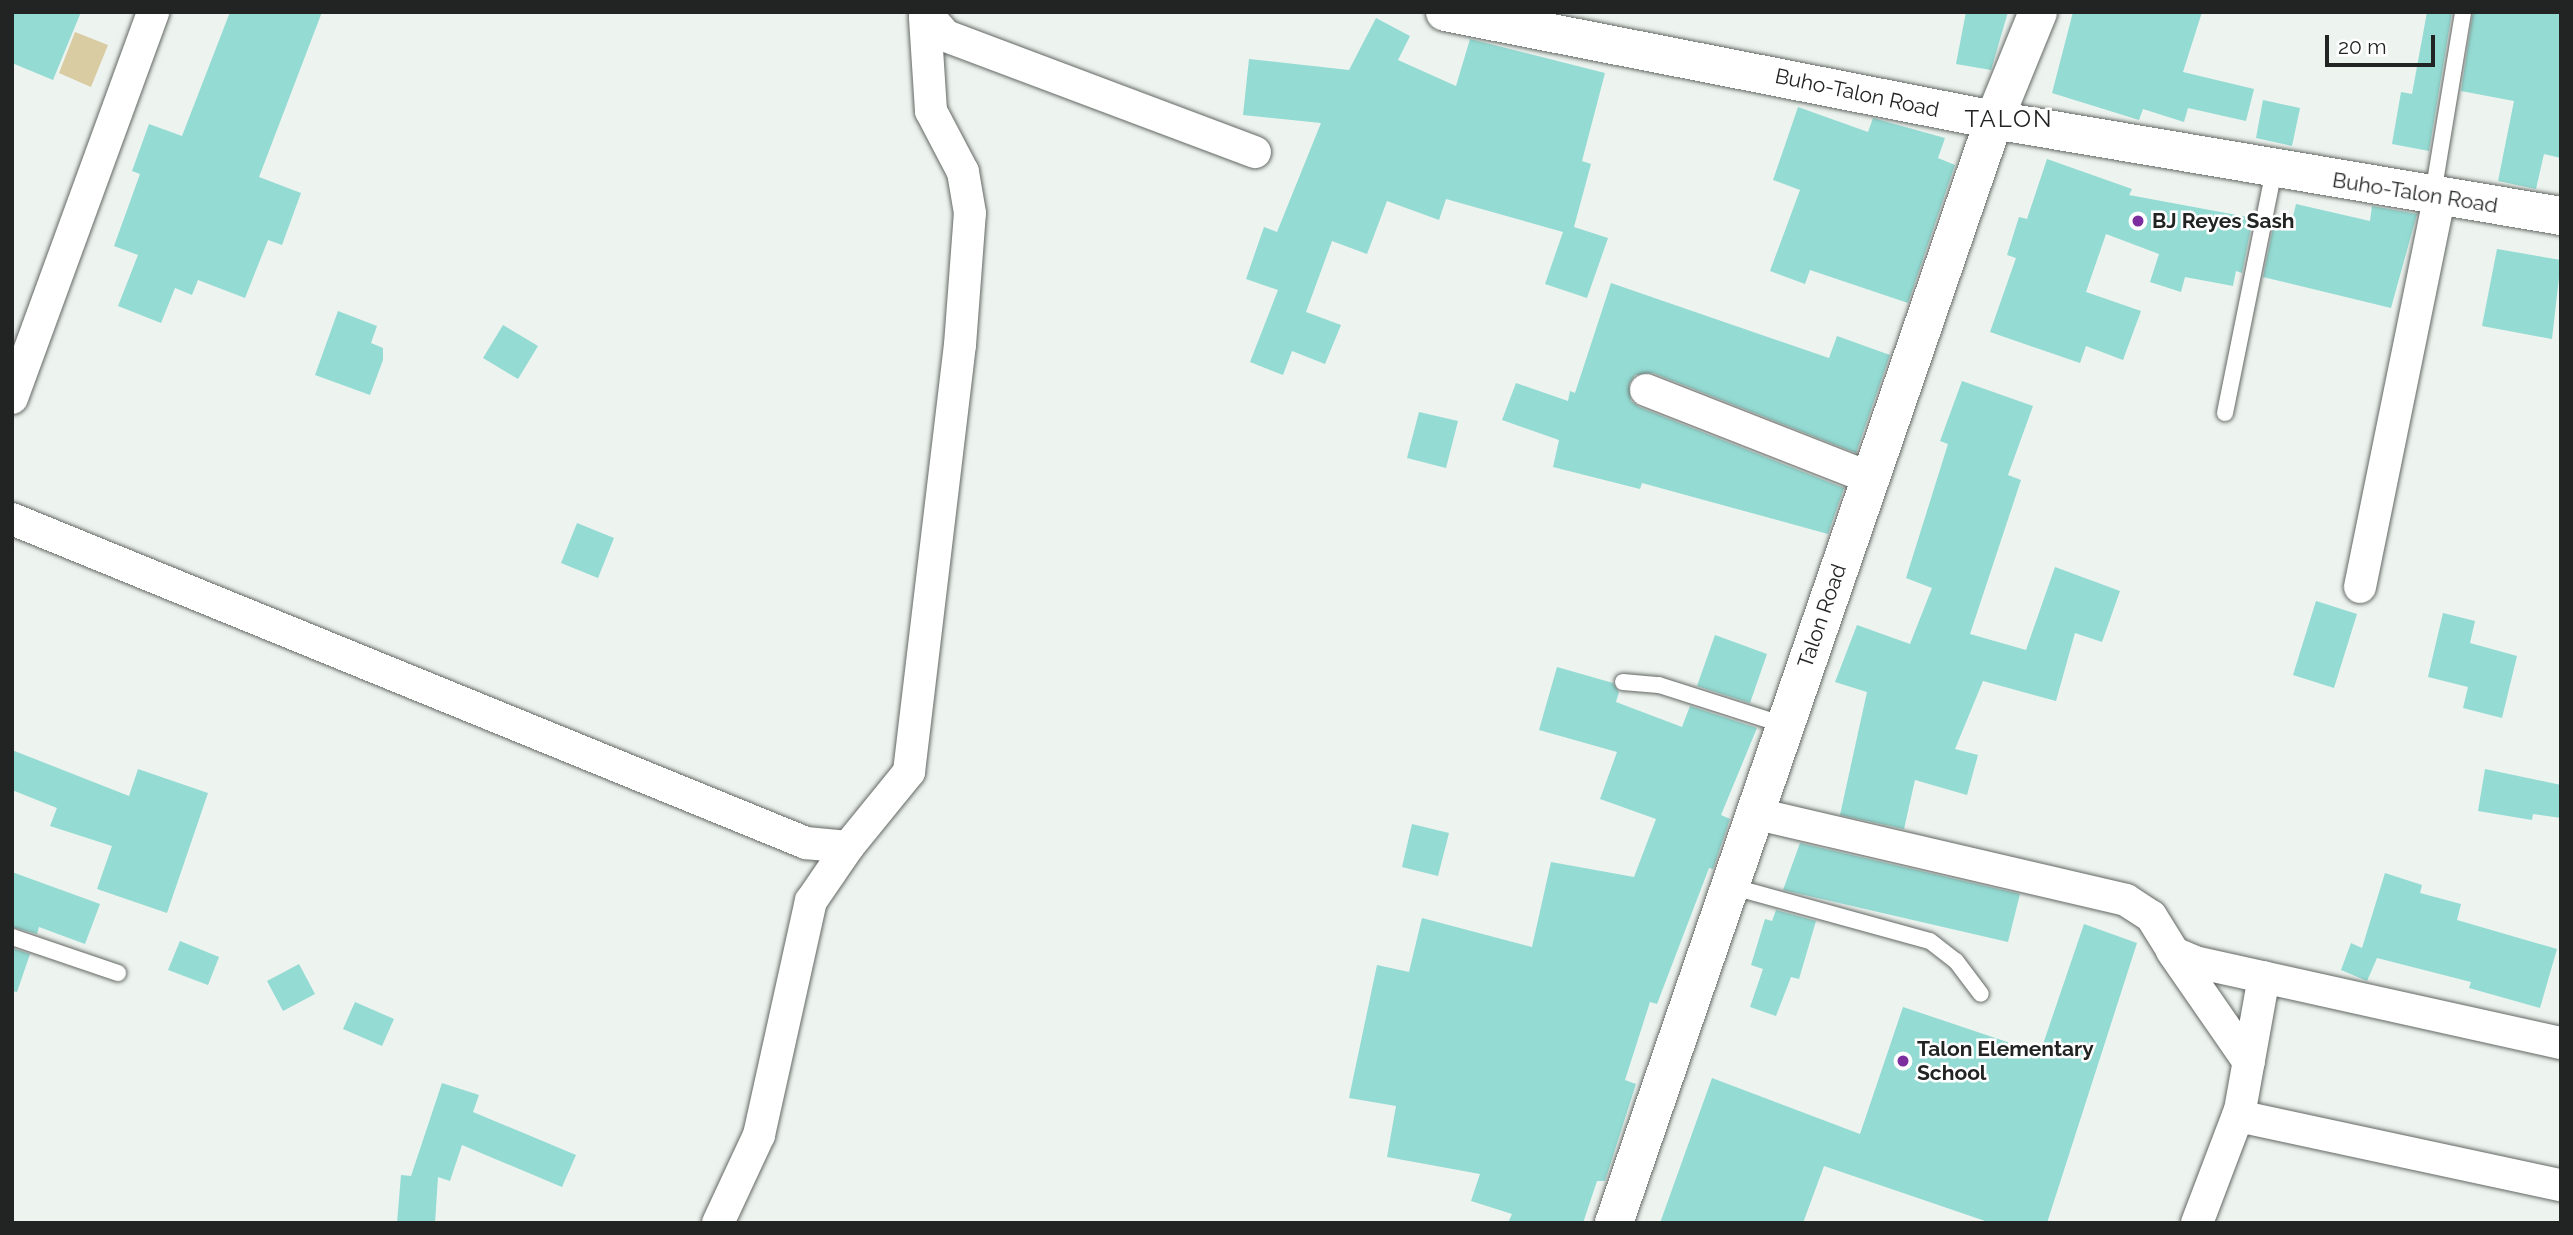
<!DOCTYPE html>
<style>
body{margin:0}
#map{position:relative;width:2573px;height:1235px;overflow:hidden;background:#edf3ef;font-family:Raleway,sans-serif}
div>[style]{position:absolute}
.green>*{inset:0;background:#d9cba2}
.building>*{inset:0;background:#94dbd3}
.roads{filter:drop-shadow(0 0 2px #636864) drop-shadow(0 0 2px #636864)}
.lane>*{height:16px;margin:-8px;padding:0 8px;transform-origin:8px;border-radius:8px;background:#fff}
.street>*{height:32px;margin:-16px;padding:0 16px;transform-origin:16px;border-radius:16px;background:#fff}
.secondary>*{height:38px;margin:-19px;padding:0 19px;transform-origin:19px;border-radius:19px;background:#fff}
.dots>*{width:19px;height:19px;translate:-50% -50%;box-sizing:border-box;border:4px solid #fff;border-radius:50%}
span{translate:-50% -50%;white-space:nowrap;text-align:center;line-height:1.15;-webkit-text-stroke:5px #fff;paint-order:stroke}
.street-label{font-size:21px;color:#222423}
.poi-label{font-size:21px;color:#222423;font-weight:700}
.left{translate:0 -50%;text-align:left}
.quarter-label{font-size:24px;color:#222423;letter-spacing:2px}
.frame{position:absolute;inset:0;border:14px solid #222423;pointer-events:none}
.scale{position:absolute;left:2325px;top:35px;width:110px;height:32px;box-sizing:border-box;border:4px solid #222423;border-top:0;padding-left:9px;font-size:21px;line-height:24px;white-space:nowrap;color:#222423;-webkit-text-stroke:5px #fff;paint-order:stroke}
</style>
<div id="map">
<div class="green">
<i style="clip-path:polygon(75px 32px,108px 45px,91px 87px,59px 73px)"></i>
</div>
<div class="building">
<i style="clip-path:polygon(12px 12px,81px 12px,53px 80px,12px 63px)"></i>
<i style="clip-path:polygon(230px 12px,322px 12px,259px 177px,301px 193px,282px 245px,268px 240px,245px 298px,198px 280px,192px 295px,175px 288px,161px 323px,118px 306px,138px 255px,114px 246px,140px 174px,132px 171px,149px 124px,182px 136px)"></i>
<i style="clip-path:polygon(1966px 12px,2008px 12px,1991px 70px,1956px 64px)"></i>
<i style="clip-path:polygon(2073px 12px,2202px 12px,2183px 72px,2254px 89px,2246px 121px,2188px 108px,2184px 122px,2143px 109px,2139px 120px,2052px 93px)"></i>
<i style="clip-path:polygon(2427px 12px,2452px 12px,2429px 151px,2392px 144px,2401px 92px,2412px 94px)"></i>
<i style="clip-path:polygon(2473px 12px,2561px 12px,2561px 158px,2544px 154px,2536px 189px,2498px 181px,2514px 101px,2461px 91px)"></i>
<i style="clip-path:polygon(1376px 18px,1410px 36px,1398px 60px,1456px 86px,1470px 39px,1605px 73px,1582px 161px,1591px 164px,1574px 227px,1608px 238px,1587px 298px,1545px 284px,1563px 232px,1446px 199px,1439px 220px,1387px 201px,1367px 254px,1332px 241px,1306px 312px,1341px 325px,1325px 364px,1292px 351px,1283px 375px,1250px 362px,1278px 290px,1246px 279px,1264px 227px,1277px 232px,1321px 123px,1243px 115px,1249px 59px,1349px 70px)"></i>
<i style="clip-path:polygon(2263px 100px,2300px 108px,2292px 146px,2256px 138px)"></i>
<i style="clip-path:polygon(1798px 107px,1868px 132px,1873px 118px,1945px 138px,1938px 158px,1955px 165px,1908px 303px,1810px 270px,1805px 284px,1770px 271px,1800px 190px,1773px 180px)"></i>
<i style="clip-path:polygon(2047px 159px,2132px 189px,2129px 195px,2253px 218px,2242px 273px,2236px 271px,2233px 286px,2185px 277px,2181px 292px,2150px 282px,2159px 254px,2106px 234px,2086px 292px,2141px 311px,2123px 360px,2086px 346px,2080px 363px,1990px 332px,2016px 258px,2007px 255px,2019px 217px,2027px 219px)"></i>
<i style="clip-path:polygon(2296px 204px,2370px 221px,2372px 206px,2417px 214px,2391px 308px,2263px 277px,2274px 222px,2291px 225px)"></i>
<i style="clip-path:polygon(2497px 249px,2561px 260px,2552px 339px,2482px 326px)"></i>
<i style="clip-path:polygon(1611px 283px,1829px 358px,1837px 336px,1890px 355px,1856px 453px,1653px 373px,1635px 375px,1629px 384px,1631px 401px,1639px 407px,1844px 488px,1828px 534px,1642px 483px,1640px 489px,1553px 467px,1559px 440px,1502px 420px,1516px 383px,1568px 401px,1570px 391px,1575px 393px)"></i>
<i style="clip-path:polygon(338px 311px,377px 326px,371px 343px,383px 348px,383px 360px,370px 395px,315px 375px)"></i>
<i style="clip-path:polygon(503px 325px,538px 346px,518px 379px,483px 358px)"></i>
<i style="clip-path:polygon(1962px 381px,2033px 406px,2008px 475px,2021px 480px,1970px 634px,2026px 650px,2055px 567px,2120px 591px,2102px 642px,2075px 633px,2056px 701px,1983px 681px,1955px 749px,1978px 755px,1967px 795px,1915px 780px,1904px 829px,1840px 815px,1867px 692px,1835px 682px,1857px 625px,1910px 644px,1932px 588px,1906px 578px,1948px 444px,1940px 441px)"></i>
<i style="clip-path:polygon(1419px 412px,1458px 421px,1446px 468px,1407px 458px)"></i>
<i style="clip-path:polygon(577px 523px,614px 538px,598px 578px,561px 563px)"></i>
<i style="clip-path:polygon(2316px 601px,2357px 614px,2334px 688px,2293px 675px)"></i>
<i style="clip-path:polygon(2443px 613px,2475px 621px,2470px 643px,2517px 656px,2502px 718px,2463px 708px,2468px 687px,2428px 677px)"></i>
<i style="clip-path:polygon(1715px 635px,1767px 654px,1750px 703px,1697px 686px)"></i>
<i style="clip-path:polygon(1557px 667px,1613px 683px,1619px 692px,1616px 702px,1682px 727px,1690px 706px,1757px 728px,1721px 815px,1730px 819px,1713px 869px,1709px 868px,1657px 1004px,1650px 1002px,1625px 1080px,1636px 1084px,1605px 1181px,1597px 1181px,1583px 1223px,1508px 1223px,1512px 1214px,1471px 1201px,1480px 1174px,1387px 1157px,1396px 1106px,1349px 1098px,1377px 965px,1409px 972px,1422px 918px,1532px 947px,1551px 862px,1634px 877px,1656px 819px,1600px 799px,1617px 752px,1539px 730px)"></i>
<i style="clip-path:polygon(12px 750px,129px 796px,138px 769px,208px 793px,167px 913px,97px 889px,112px 846px,50px 826px,57px 808px,12px 790px)"></i>
<i style="clip-path:polygon(2485px 769px,2561px 785px,2561px 818px,2533px 814px,2532px 820px,2478px 811px)"></i>
<i style="clip-path:polygon(1412px 824px,1449px 833px,1438px 876px,1402px 867px)"></i>
<i style="clip-path:polygon(1800px 843px,2020px 894px,2008px 942px,1783px 890px)"></i>
<i style="clip-path:polygon(12px 872px,100px 904px,85px 944px,39px 927px,37px 934px,12px 927px)"></i>
<i style="clip-path:polygon(2385px 873px,2422px 885px,2420px 893px,2461px 904px,2457px 920px,2557px 949px,2540px 1008px,2469px 988px,2471px 982px,2377px 958px,2367px 981px,2341px 970px,2351px 943px,2362px 948px)"></i>
<i style="clip-path:polygon(1776px 910px,1816px 921px,1799px 979px,1791px 977px,1776px 1016px,1750px 1007px,1763px 969px,1751px 965px,1765px 919px,1772px 921px)"></i>
<i style="clip-path:polygon(2084px 924px,2137px 943px,2047px 1223px,1991px 1223px,1824px 1166px,1803px 1223px,1660px 1223px,1712px 1078px,1860px 1134px,1903px 1007px,2040px 1053px)"></i>
<i style="clip-path:polygon(180px 941px,219px 957px,208px 985px,168px 970px)"></i>
<i style="clip-path:polygon(12px 948px,30px 954px,17px 992px,12px 991px)"></i>
<i style="clip-path:polygon(299px 964px,315px 994px,283px 1011px,267px 981px)"></i>
<i style="clip-path:polygon(355px 1002px,394px 1019px,382px 1046px,343px 1029px)"></i>
<i style="clip-path:polygon(442px 1083px,479px 1095px,473px 1112px,576px 1155px,562px 1187px,462px 1145px,450px 1181px,438px 1177px,435px 1223px,397px 1223px,401px 1175px,411px 1176px)"></i>
</div>
<div class="roads">
<div class="lane">
<i style="left:2433px;top:194px;width:184px;rotate:-80.6deg"></i>
<i style="left:2225px;top:413px;width:249px;rotate:-78.6deg"></i>
<i style="left:1623px;top:682px;width:36px;rotate:5deg"></i>
<i style="left:1659px;top:685px;width:131px;rotate:17.7deg"></i>
<i style="left:1730px;top:886px;width:207px;rotate:15.4deg"></i>
<i style="left:1930px;top:941px;width:33px;rotate:38deg"></i>
<i style="left:1956px;top:961px;width:41px;rotate:52.9deg"></i>
<i style="left:12px;top:937px;width:112px;rotate:18.8deg"></i>
</div>
<div class="street">
<i style="left:925px;top:12px;width:32px;rotate:49deg"></i>
<i style="left:946px;top:36px;width:330px;rotate:20.6deg"></i>
<i style="left:1646px;top:390px;width:241px;rotate:21.4deg"></i>
<i style="left:12px;top:398px;width:411px;rotate:-69.9deg"></i>
<i style="left:12px;top:519px;width:858px;rotate:22.2deg"></i>
<i style="left:806px;top:843px;width:42px;rotate:5.4deg"></i>
<i style="left:848px;top:847px;width:97px;rotate:-50.9deg"></i>
<i style="left:909px;top:772px;width:430px;rotate:-83.2deg"></i>
<i style="left:960px;top:345px;width:132px;rotate:-85.7deg"></i>
<i style="left:970px;top:213px;width:42px;rotate:-99.7deg"></i>
<i style="left:963px;top:172px;width:69px;rotate:-117.7deg"></i>
<i style="left:931px;top:111px;width:94px;rotate:-93.7deg"></i>
<i style="left:2360px;top:587px;width:398px;rotate:-78.5deg"></i>
<i style="left:1753px;top:813px;width:383px;rotate:13.1deg"></i>
<i style="left:2126px;top:900px;width:30px;rotate:33deg"></i>
<i style="left:2151px;top:916px;width:44px;rotate:58.1deg"></i>
<i style="left:2174px;top:953px;width:23px;rotate:23deg"></i>
<i style="left:2195px;top:962px;width:375px;rotate:12.5deg"></i>
<i style="left:2172px;top:951px;width:135px;rotate:55.3deg"></i>
<i style="left:2238px;top:1116px;width:330px;rotate:12.1deg"></i>
<i style="left:718px;top:1223px;width:97px;rotate:-65deg"></i>
<i style="left:759px;top:1135px;width:240px;rotate:-77.5deg"></i>
<i style="left:811px;top:901px;width:65px;rotate:-55.6deg"></i>
<i style="left:2197px;top:1223px;width:121px;rotate:-69.2deg"></i>
<i style="left:2240px;top:1110px;width:135px;rotate:-79.8deg"></i>
</div>
<div class="secondary">
<i style="left:1445px;top:12px;width:560px;rotate:11.13deg"></i>
<i style="left:1994px;top:120px;width:575px;rotate:9.61deg"></i>
<i style="left:1614px;top:1223px;width:1167px;rotate:-70.99deg"></i>
<i style="left:1994px;top:120px;width:117px;rotate:-67.8deg"></i>
</div>
</div>
<div class="dots">
<i style="left:2138px;top:221px;background:#7c2d9e"></i>
<i style="left:1903px;top:1061px;background:#7c2d9e"></i>
</div>
<div class="street-label">
<span style="left:1857px;top:93px;rotate:12deg">Buho-Talon Road</span>
<span style="left:2415px;top:193px;rotate:9deg">Buho-Talon Road</span>
<span style="left:1822px;top:616px;rotate:-71deg">Talon Road</span>
</div>
<div class="poi-label">
<span class="left" style="left:2152px;top:221px">BJ Reyes Sash</span>
<span class="left" style="left:1917px;top:1061px">Talon Elementary<br>School</span>
</div>
<div class="quarter-label">
<span style="left:2009px;top:119px">TALON</span>
</div>
<div class="frame"></div>
<div class="scale">20 m</div>
</div>
